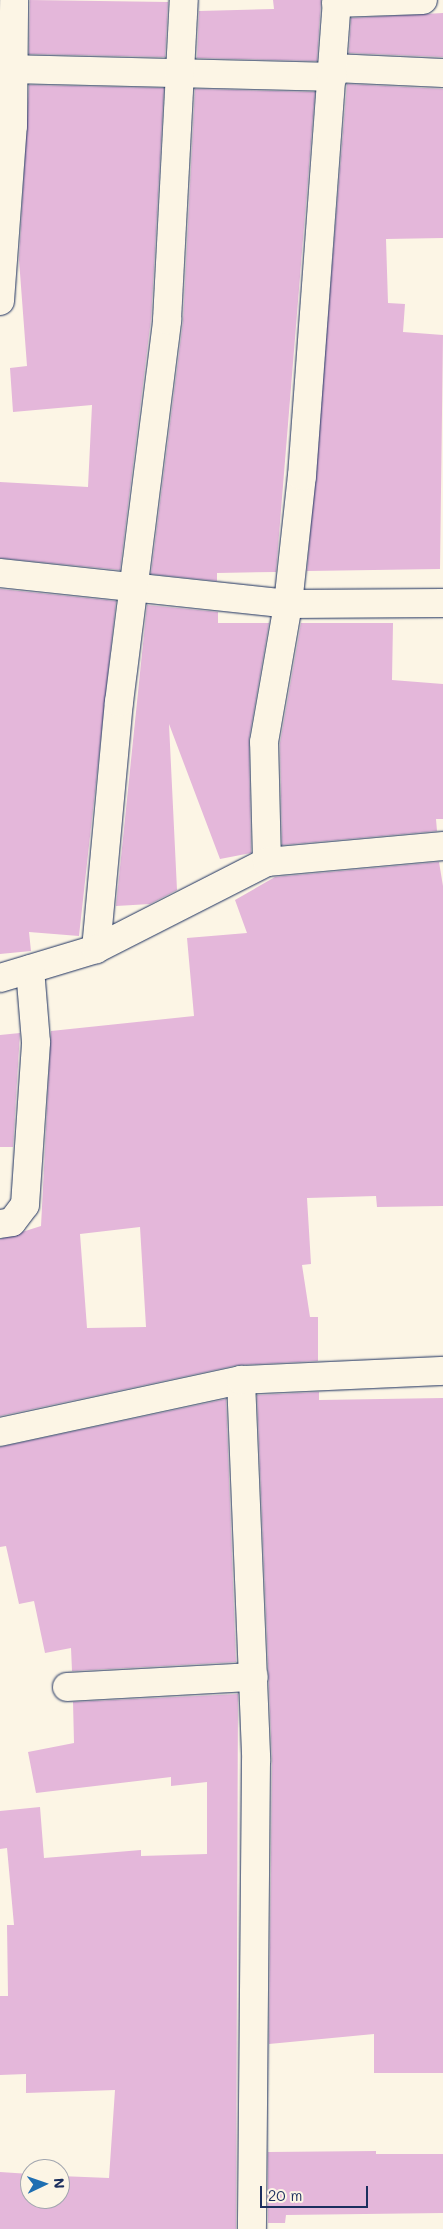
<!DOCTYPE html>
<style>
body{margin:0}
#map{position:relative;width:443px;height:2229px;overflow:hidden;background:#fcf5e5;font-family:Mali,sans-serif}
div>[style]{position:absolute}
.building>*{inset:0;background:#e4b7da}
.roads{filter:drop-shadow(0 0 1px #1b2f5e) drop-shadow(0 0 1px #1b2f5e)}
.minor>*{height:28px;margin:-14px;padding:0 14px;transform-origin:14px;border-radius:14px;background:#fcf5e5}
span{translate:-50% -50%;white-space:nowrap;text-align:center;line-height:1.15;-webkit-text-stroke:4px #fcf5e5;paint-order:stroke}
.north{position:absolute;left:20px;top:2159px;width:50px;height:50px;box-sizing:border-box;background:#fcf5e5;border:1px solid #a2a6af;border-radius:50%;rotate:87deg;font-size:14px;font-weight:700;line-height:20px;text-align:center;color:#1b2f5e}
.north::after{content:'';display:block;margin:auto;width:18px;height:22px;background:#1f6fb2;clip-path:polygon(50% 0,100% 100%,50% 72%,0 100%)}
.scale{position:absolute;left:260px;top:2186px;width:108px;height:22px;box-sizing:border-box;border:2px solid #1b2f5e;border-top:0;padding-left:6px;font-size:15px;line-height:18px;white-space:nowrap;color:#1b2f5e;-webkit-text-stroke:4px #fcf5e5;paint-order:stroke}
</style>
<div id="map">
<div class="building">
<i style="clip-path:polygon(30px 0,168px 2px,165px 57px,29px 54px)"></i>
<i style="clip-path:polygon(273px 0,321px 0,317px 61px,197px 58px,199px 11px,274px 9px)"></i>
<i style="clip-path:polygon(443px 13px,443px 57px,349px 53px,351px 18px)"></i>
<i style="clip-path:polygon(347px 84px,443px 89px,443px 238px,386px 239px,388px 303px,405px 304px,403px 332px,443px 335px,440px 569px,307px 571px)"></i>
<i style="clip-path:polygon(29px 85px,164px 88px,151px 319px,120px 570px,0 558px,0 482px,88px 487px,92px 405px,13px 412px,10px 368px,27px 366px,19px 260px)"></i>
<i style="clip-path:polygon(195px 89px,315px 92px,276px 572px,217px 573px,217px 581px,151px 574px,183px 322px)"></i>
<i style="clip-path:polygon(0 589px,116px 601px,79px 936px,29px 932px,31px 951px,0 954px)"></i>
<i style="clip-path:polygon(147px 605px,218px 612px,218px 623px,269px 623px,249px 739px,251px 853px,220px 859px,169px 724px,177px 890px,150px 904px,116px 906px)"></i>
<i style="clip-path:polygon(301px 623px,393px 623px,392px 680px,443px 684px,443px 819px,436px 819px,437px 831px,282px 845px,280px 743px)"></i>
<i style="clip-path:polygon(evenodd,439px 862px,443px 886px,443px 1206px,377px 1207px,376px 1196px,307px 1198px,311px 1264px,302px 1265px,310px 1317px,318px 1317px,318px 1361px,238px 1365px,0 1416px,0 1239px,41px 1226px,51px 1031px,194px 1016px,187px 938px,247px 933px,235px 900px,275px 877px,439px 862px,140px 1227px,146px 1327px,87px 1328px,80px 1234px,140px 1227px)"></i>
<i style="clip-path:polygon(20px 1033px,13px 1147px,0 1147px,0 1035px)"></i>
<i style="clip-path:polygon(319px 1392px,319px 1400px,443px 1398px,443px 2073px,374px 2073px,374px 2034px,269px 2044px,272px 1760px,257px 1395px)"></i>
<i style="clip-path:polygon(226px 1399px,236px 1662px,72px 1671px,71px 1648px,45px 1653px,34px 1601px,19px 1604px,6px 1546px,0 1547px,0 1447px)"></i>
<i style="clip-path:polygon(238px 1694px,236px 2229px,0 2229px,0 2172px,30px 2174px,30px 2199px,60px 2199px,60px 2176px,109px 2178px,115px 2090px,26px 2093px,26px 2074px,0 2075px,0 1996px,8px 1996px,7px 1925px,14px 1925px,7px 1848px,0 1849px,0 1811px,40px 1807px,44px 1858px,141px 1850px,141px 1856px,207px 1854px,207px 1782px,171px 1786px,171px 1777px,36px 1793px,28px 1752px,74px 1743px,73px 1702px)"></i>
<i style="clip-path:polygon(376px 2151px,376px 2154px,443px 2154px,443px 2213px,286px 2215px,285px 2223px,268px 2223px,268px 2152px)"></i>
</div>
<div class="roads">
<div class="minor">
<i style="left:336px;top:3px;width:87px;rotate:-2deg"></i>
<i style="left:334px;top:68px;width:109px;rotate:2.6deg"></i>
<i style="left:12px;top:69px;width:321px;rotate:1.4deg"></i>
<i style="left:0;top:301px;width:175px;rotate:-85.8deg"></i>
<i style="left:13px;top:126px;width:126px;rotate:-89.5deg"></i>
<i style="left:0;top:573px;width:290px;rotate:6.1deg"></i>
<i style="left:288px;top:604px;width:155px;rotate:-0.4deg"></i>
<i style="left:267px;top:862px;width:120px;rotate:-91.4deg"></i>
<i style="left:264px;top:742px;width:140px;rotate:-80.1deg"></i>
<i style="left:288px;top:604px;width:129px;rotate:-83.8deg"></i>
<i style="left:302px;top:476px;width:477px;rotate:-85.8deg"></i>
<i style="left:96px;top:949px;width:248px;rotate:-84.7deg"></i>
<i style="left:119px;top:702px;width:385px;rotate:-82.8deg"></i>
<i style="left:167px;top:320px;width:320px;rotate:-87deg"></i>
<i style="left:0;top:978px;width:100px;rotate:-16.8deg"></i>
<i style="left:96px;top:949px;width:192px;rotate:-27deg"></i>
<i style="left:267px;top:862px;width:177px;rotate:-5.2deg"></i>
<i style="left:0;top:1224px;width:12px;rotate:-9deg"></i>
<i style="left:12px;top:1222px;width:21px;rotate:-53deg"></i>
<i style="left:25px;top:1205px;width:163px;rotate:-86.1deg"></i>
<i style="left:36px;top:1042px;width:73px;rotate:-94.7deg"></i>
<i style="left:241px;top:1380px;width:381px;rotate:87.7deg"></i>
<i style="left:256px;top:1761px;width:468px;rotate:90.5deg"></i>
<i style="left:0;top:1432px;width:247px;rotate:-12.2deg"></i>
<i style="left:241px;top:1380px;width:202px;rotate:-2.6deg"></i>
<i style="left:67px;top:1687px;width:187px;rotate:-3.1deg"></i>
</div>
</div>
<div class="north">N</div>
<div class="scale">20 m</div>
</div>
